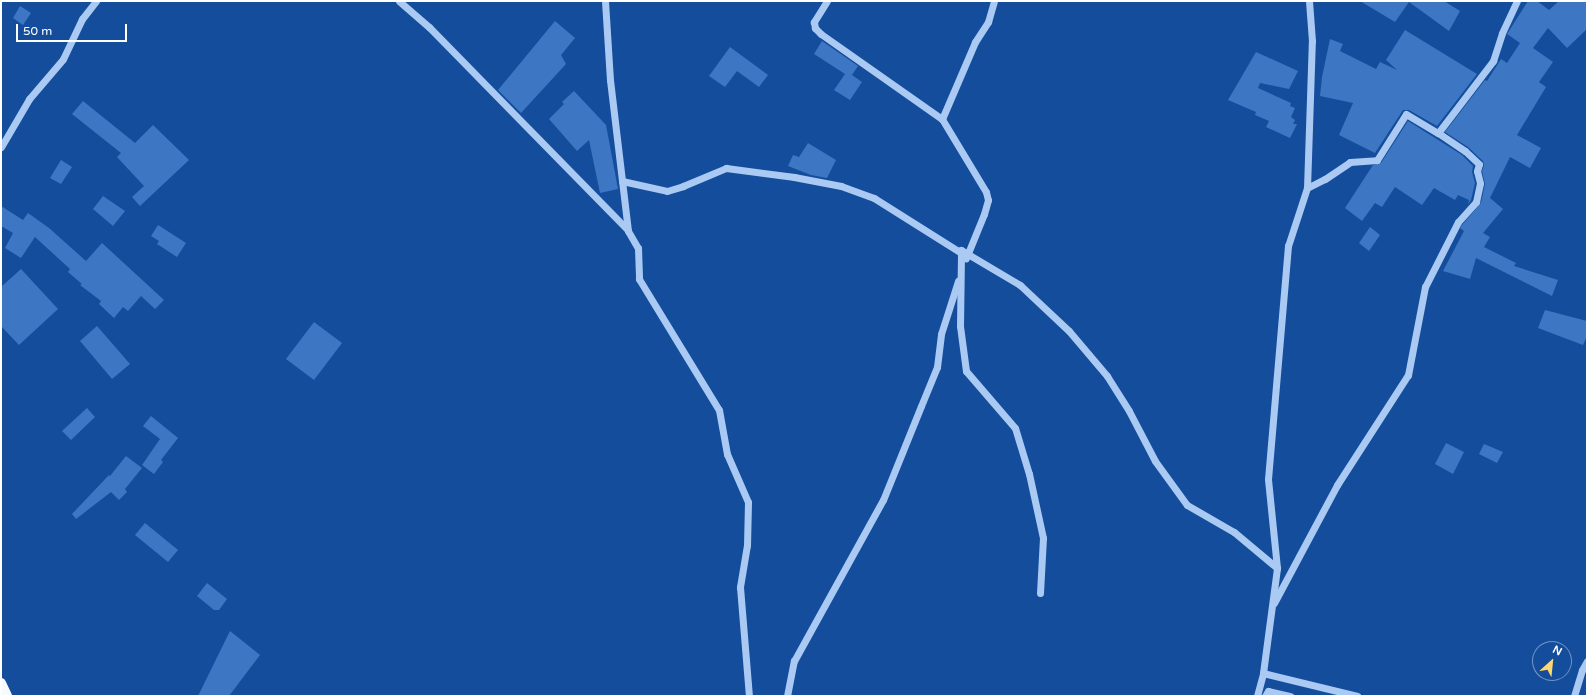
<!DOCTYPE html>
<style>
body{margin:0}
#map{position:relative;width:1588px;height:697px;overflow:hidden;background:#144d9c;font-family:"Varela Round",sans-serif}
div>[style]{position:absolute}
.building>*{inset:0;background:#3d77c3}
.minor>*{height:7px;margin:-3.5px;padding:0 3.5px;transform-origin:3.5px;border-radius:3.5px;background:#aacaf3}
.major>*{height:10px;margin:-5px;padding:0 5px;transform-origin:5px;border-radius:5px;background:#f6faff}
span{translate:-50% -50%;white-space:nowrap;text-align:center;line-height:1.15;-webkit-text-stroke:3.5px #144d9c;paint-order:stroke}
.frame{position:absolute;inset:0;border:2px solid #fff;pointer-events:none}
.north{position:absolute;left:1532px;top:641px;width:40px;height:40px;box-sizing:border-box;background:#144d9c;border:1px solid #7294c4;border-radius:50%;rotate:27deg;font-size:11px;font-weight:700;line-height:16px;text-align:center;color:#fff}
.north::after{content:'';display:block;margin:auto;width:14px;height:18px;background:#ffd76c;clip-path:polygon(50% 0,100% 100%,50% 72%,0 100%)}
.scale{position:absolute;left:16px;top:24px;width:111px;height:18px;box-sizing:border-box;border:2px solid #fff;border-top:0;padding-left:5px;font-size:12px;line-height:14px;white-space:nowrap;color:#fff;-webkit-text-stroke:3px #144d9c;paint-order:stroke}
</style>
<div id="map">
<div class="building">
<i style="clip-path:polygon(1360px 1px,1444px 1px,1460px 11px,1449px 31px,1409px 2px,1395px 22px)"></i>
<i style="clip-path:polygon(1528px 1px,1537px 1px,1549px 10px,1559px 1px,1587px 1px,1587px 29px,1567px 48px,1548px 28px,1533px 48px,1553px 62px,1539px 82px,1546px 87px,1517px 135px,1541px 148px,1530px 168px,1510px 157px,1490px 198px,1503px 209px,1483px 233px,1490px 237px,1484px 247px,1516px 263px,1514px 266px,1558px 280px,1552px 296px,1476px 258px,1470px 279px,1443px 271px,1464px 231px,1460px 228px,1462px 225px,1481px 203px,1485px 184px,1482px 171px,1484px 165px,1483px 161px,1468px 147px,1445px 132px,1485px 80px,1487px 81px,1501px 59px,1507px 63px,1520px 43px,1507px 34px)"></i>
<i style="clip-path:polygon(20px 6px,31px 13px,23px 25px,13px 18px)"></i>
<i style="clip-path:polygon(555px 21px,575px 38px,561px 55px,566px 64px,521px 113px,498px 90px)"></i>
<i style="clip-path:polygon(1405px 30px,1477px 74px,1437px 126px,1409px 110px,1403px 110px,1375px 153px,1339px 135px,1353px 103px,1320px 96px,1322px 77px,1330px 39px,1343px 44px,1340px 51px,1376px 69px,1380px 62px,1397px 70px,1386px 60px)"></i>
<i style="clip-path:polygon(822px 41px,858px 66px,852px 75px,862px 82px,850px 100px,834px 90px,845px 74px,814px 54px)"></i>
<i style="clip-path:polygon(730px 47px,768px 75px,759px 87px,737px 71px,725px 87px,709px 76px)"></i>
<i style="clip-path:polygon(1256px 52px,1298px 71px,1289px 89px,1260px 83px,1258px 88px,1291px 103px,1290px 106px,1295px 108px,1291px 117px,1295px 120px,1293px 124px,1297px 124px,1290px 138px,1266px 127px,1269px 121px,1255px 115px,1256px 112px,1228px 100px)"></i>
<i style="clip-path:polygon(574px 91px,606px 125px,618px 189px,600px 193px,589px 140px,577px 151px,549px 119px,564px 104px,562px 102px)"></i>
<i style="clip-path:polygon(83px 101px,135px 143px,153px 125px,189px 160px,140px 206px,132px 197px,144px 186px,117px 157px,121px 153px,72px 114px)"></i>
<i style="clip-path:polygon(1408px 121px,1462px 155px,1473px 166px,1472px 172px,1475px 183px,1471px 200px,1468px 204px,1469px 200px,1458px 195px,1455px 200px,1434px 188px,1422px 205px,1395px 187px,1382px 207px,1375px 203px,1362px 221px,1345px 208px,1373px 165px,1381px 163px)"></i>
<i style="clip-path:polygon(808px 143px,836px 160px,827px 178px,811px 175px,788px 166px,793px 155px,799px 157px)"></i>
<i style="clip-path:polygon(61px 160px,72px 167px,61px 184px,50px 178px)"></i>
<i style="clip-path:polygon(103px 196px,125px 211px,113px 226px,93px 209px)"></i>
<i style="clip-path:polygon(1px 206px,23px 220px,28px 213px,49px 228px,86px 261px,102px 243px,164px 300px,155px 309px,141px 296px,128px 311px,123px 307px,114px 318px,99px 304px,101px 301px,80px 285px,82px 284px,68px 272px,70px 269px,35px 237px,21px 258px,5px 248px,13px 233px,1px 226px)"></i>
<i style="clip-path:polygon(158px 225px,186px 243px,177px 257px,157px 244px,159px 241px,151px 236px)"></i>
<i style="clip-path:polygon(1370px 227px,1380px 235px,1369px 251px,1359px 243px)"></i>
<i style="clip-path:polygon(21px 269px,58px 309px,19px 345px,1px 326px,1px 287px)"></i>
<i style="clip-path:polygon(1545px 310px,1587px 321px,1587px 336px,1583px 345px,1538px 328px)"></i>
<i style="clip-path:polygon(314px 322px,342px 343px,314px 380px,286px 359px)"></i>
<i style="clip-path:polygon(97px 326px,130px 364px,112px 379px,80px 341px)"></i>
<i style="clip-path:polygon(87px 408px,95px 417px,71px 440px,62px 431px)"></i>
<i style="clip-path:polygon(151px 416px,178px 438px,161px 460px,163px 462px,154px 474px,142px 465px,160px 439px,143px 426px)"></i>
<i style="clip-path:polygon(1446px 443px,1464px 452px,1453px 474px,1435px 464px)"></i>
<i style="clip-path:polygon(1484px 444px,1503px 452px,1497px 463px,1479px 454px)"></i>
<i style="clip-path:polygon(126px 456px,142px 468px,125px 489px,127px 492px,119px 500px,111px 492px,76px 519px,72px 514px,109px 475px,110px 476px)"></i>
<i style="clip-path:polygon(145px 523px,178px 550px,168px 562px,135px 535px)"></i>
<i style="clip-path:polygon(207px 583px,227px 599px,219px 610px,214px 610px,197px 596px)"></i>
<i style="clip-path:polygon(230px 631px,260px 655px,229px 696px,198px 696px)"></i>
</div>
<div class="minor">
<i style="left:399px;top:1px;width:40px;rotate:41deg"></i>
<i style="left:429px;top:27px;width:284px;rotate:45.6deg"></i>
<i style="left:605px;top:1px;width:79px;rotate:86.4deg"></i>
<i style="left:610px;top:80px;width:152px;rotate:83.2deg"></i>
<i style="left:628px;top:231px;width:20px;rotate:60deg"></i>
<i style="left:638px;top:248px;width:31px;rotate:88deg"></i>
<i style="left:639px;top:279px;width:153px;rotate:58.6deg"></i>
<i style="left:719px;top:410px;width:45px;rotate:79.7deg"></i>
<i style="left:727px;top:454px;width:52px;rotate:66.4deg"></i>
<i style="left:748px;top:502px;width:43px;rotate:91.3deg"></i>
<i style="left:747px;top:545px;width:43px;rotate:99.5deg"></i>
<i style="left:740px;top:587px;width:109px;rotate:85.3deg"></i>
<i style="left:827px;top:1px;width:25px;rotate:122deg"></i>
<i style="left:814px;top:22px;width:6px;rotate:81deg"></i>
<i style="left:815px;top:28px;width:8px;rotate:45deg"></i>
<i style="left:821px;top:34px;width:148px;rotate:35.1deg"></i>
<i style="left:942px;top:119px;width:85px;rotate:58.9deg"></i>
<i style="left:986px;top:192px;width:8px;rotate:76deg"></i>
<i style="left:988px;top:200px;width:15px;rotate:106deg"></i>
<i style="left:984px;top:214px;width:48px;rotate:112.2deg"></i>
<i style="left:942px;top:119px;width:84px;rotate:-66.8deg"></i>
<i style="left:975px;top:42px;width:24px;rotate:-57deg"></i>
<i style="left:988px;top:22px;width:22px;rotate:-74deg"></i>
<i style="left:1px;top:147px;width:56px;rotate:-59.7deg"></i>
<i style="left:29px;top:99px;width:52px;rotate:-49.6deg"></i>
<i style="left:63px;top:59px;width:44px;rotate:-64.6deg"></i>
<i style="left:82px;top:19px;width:23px;rotate:-52deg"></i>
<i style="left:622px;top:181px;width:46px;rotate:12.5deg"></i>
<i style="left:667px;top:191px;width:17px;rotate:-17deg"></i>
<i style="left:683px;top:186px;width:47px;rotate:-22.7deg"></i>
<i style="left:726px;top:168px;width:69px;rotate:7.5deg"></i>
<i style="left:794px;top:177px;width:48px;rotate:10.8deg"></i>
<i style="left:841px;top:186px;width:35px;rotate:20deg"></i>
<i style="left:874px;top:198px;width:105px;rotate:32.2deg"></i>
<i style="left:1307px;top:188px;width:20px;rotate:-27deg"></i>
<i style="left:1325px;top:179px;width:30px;rotate:-34deg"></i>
<i style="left:1350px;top:162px;width:27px;rotate:-4deg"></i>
<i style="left:1377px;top:160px;width:54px;rotate:-57.8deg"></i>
<i style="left:1406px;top:114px;width:37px;rotate:31deg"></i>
<i style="left:1438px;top:133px;width:91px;rotate:-52.6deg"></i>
<i style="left:1493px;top:61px;width:29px;rotate:-72deg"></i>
<i style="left:1502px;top:33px;width:35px;rotate:-65deg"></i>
<i style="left:1040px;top:593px;width:55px;rotate:-86.9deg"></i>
<i style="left:1043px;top:538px;width:66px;rotate:-102.3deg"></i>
<i style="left:1029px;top:474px;width:48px;rotate:-106.9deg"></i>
<i style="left:1015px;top:428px;width:75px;rotate:-130.7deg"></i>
<i style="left:966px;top:371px;width:45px;rotate:-97.6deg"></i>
<i style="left:960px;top:326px;width:76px;rotate:-89.2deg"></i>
<i style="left:961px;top:250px;width:69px;rotate:30.7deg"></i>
<i style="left:1020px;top:285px;width:67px;rotate:43.2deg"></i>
<i style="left:1069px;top:331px;width:59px;rotate:49.8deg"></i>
<i style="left:1107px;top:376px;width:41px;rotate:57.8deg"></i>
<i style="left:1129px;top:411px;width:56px;rotate:62.5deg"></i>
<i style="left:1155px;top:461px;width:54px;rotate:54deg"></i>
<i style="left:1187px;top:505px;width:54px;rotate:29.9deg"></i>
<i style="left:1234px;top:532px;width:56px;rotate:39.9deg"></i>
<i style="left:1274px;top:603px;width:134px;rotate:-61.9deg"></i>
<i style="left:1337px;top:485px;width:131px;rotate:-57.2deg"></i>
<i style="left:1408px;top:375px;width:90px;rotate:-79.1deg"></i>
<i style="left:1425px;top:287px;width:73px;rotate:-63.1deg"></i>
<i style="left:1458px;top:222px;width:27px;rotate:-48deg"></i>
<i style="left:1476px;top:202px;width:19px;rotate:-78deg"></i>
<i style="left:1480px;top:183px;width:12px;rotate:-104deg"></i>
<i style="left:1477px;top:171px;width:7px;rotate:-74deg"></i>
<i style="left:1479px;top:164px;width:19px;rotate:-137deg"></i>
<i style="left:1465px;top:151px;width:32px;rotate:-146deg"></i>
<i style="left:1263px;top:673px;width:97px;rotate:13.7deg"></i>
<i style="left:787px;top:696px;width:36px;rotate:-79deg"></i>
<i style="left:794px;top:661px;width:184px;rotate:-61.1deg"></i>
<i style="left:883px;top:500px;width:101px;rotate:-68deg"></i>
<i style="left:921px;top:406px;width:42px;rotate:-67.7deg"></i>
<i style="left:937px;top:367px;width:33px;rotate:-83deg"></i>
<i style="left:941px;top:334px;width:56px;rotate:-72.2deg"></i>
<i style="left:1257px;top:696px;width:24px;rotate:-75deg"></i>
<i style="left:1263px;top:673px;width:106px;rotate:-82.4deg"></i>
<i style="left:1277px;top:568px;width:89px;rotate:-95.8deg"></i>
<i style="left:1268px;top:479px;width:234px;rotate:-85.1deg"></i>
<i style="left:1288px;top:246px;width:61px;rotate:-71.9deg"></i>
<i style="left:1307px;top:188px;width:147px;rotate:-88.1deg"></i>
<i style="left:1312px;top:41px;width:40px;rotate:-94.3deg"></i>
<i style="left:1265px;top:696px;width:6px;rotate:-59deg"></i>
<i style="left:1268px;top:691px;width:23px;rotate:13deg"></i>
<i style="left:1574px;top:696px;width:27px;rotate:-73deg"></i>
<i style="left:1582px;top:670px;width:10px;rotate:-61deg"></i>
</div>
<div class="major">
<i style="left:1px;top:683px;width:14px;rotate:65deg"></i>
</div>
<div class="frame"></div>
<div class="north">N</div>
<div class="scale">50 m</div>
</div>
